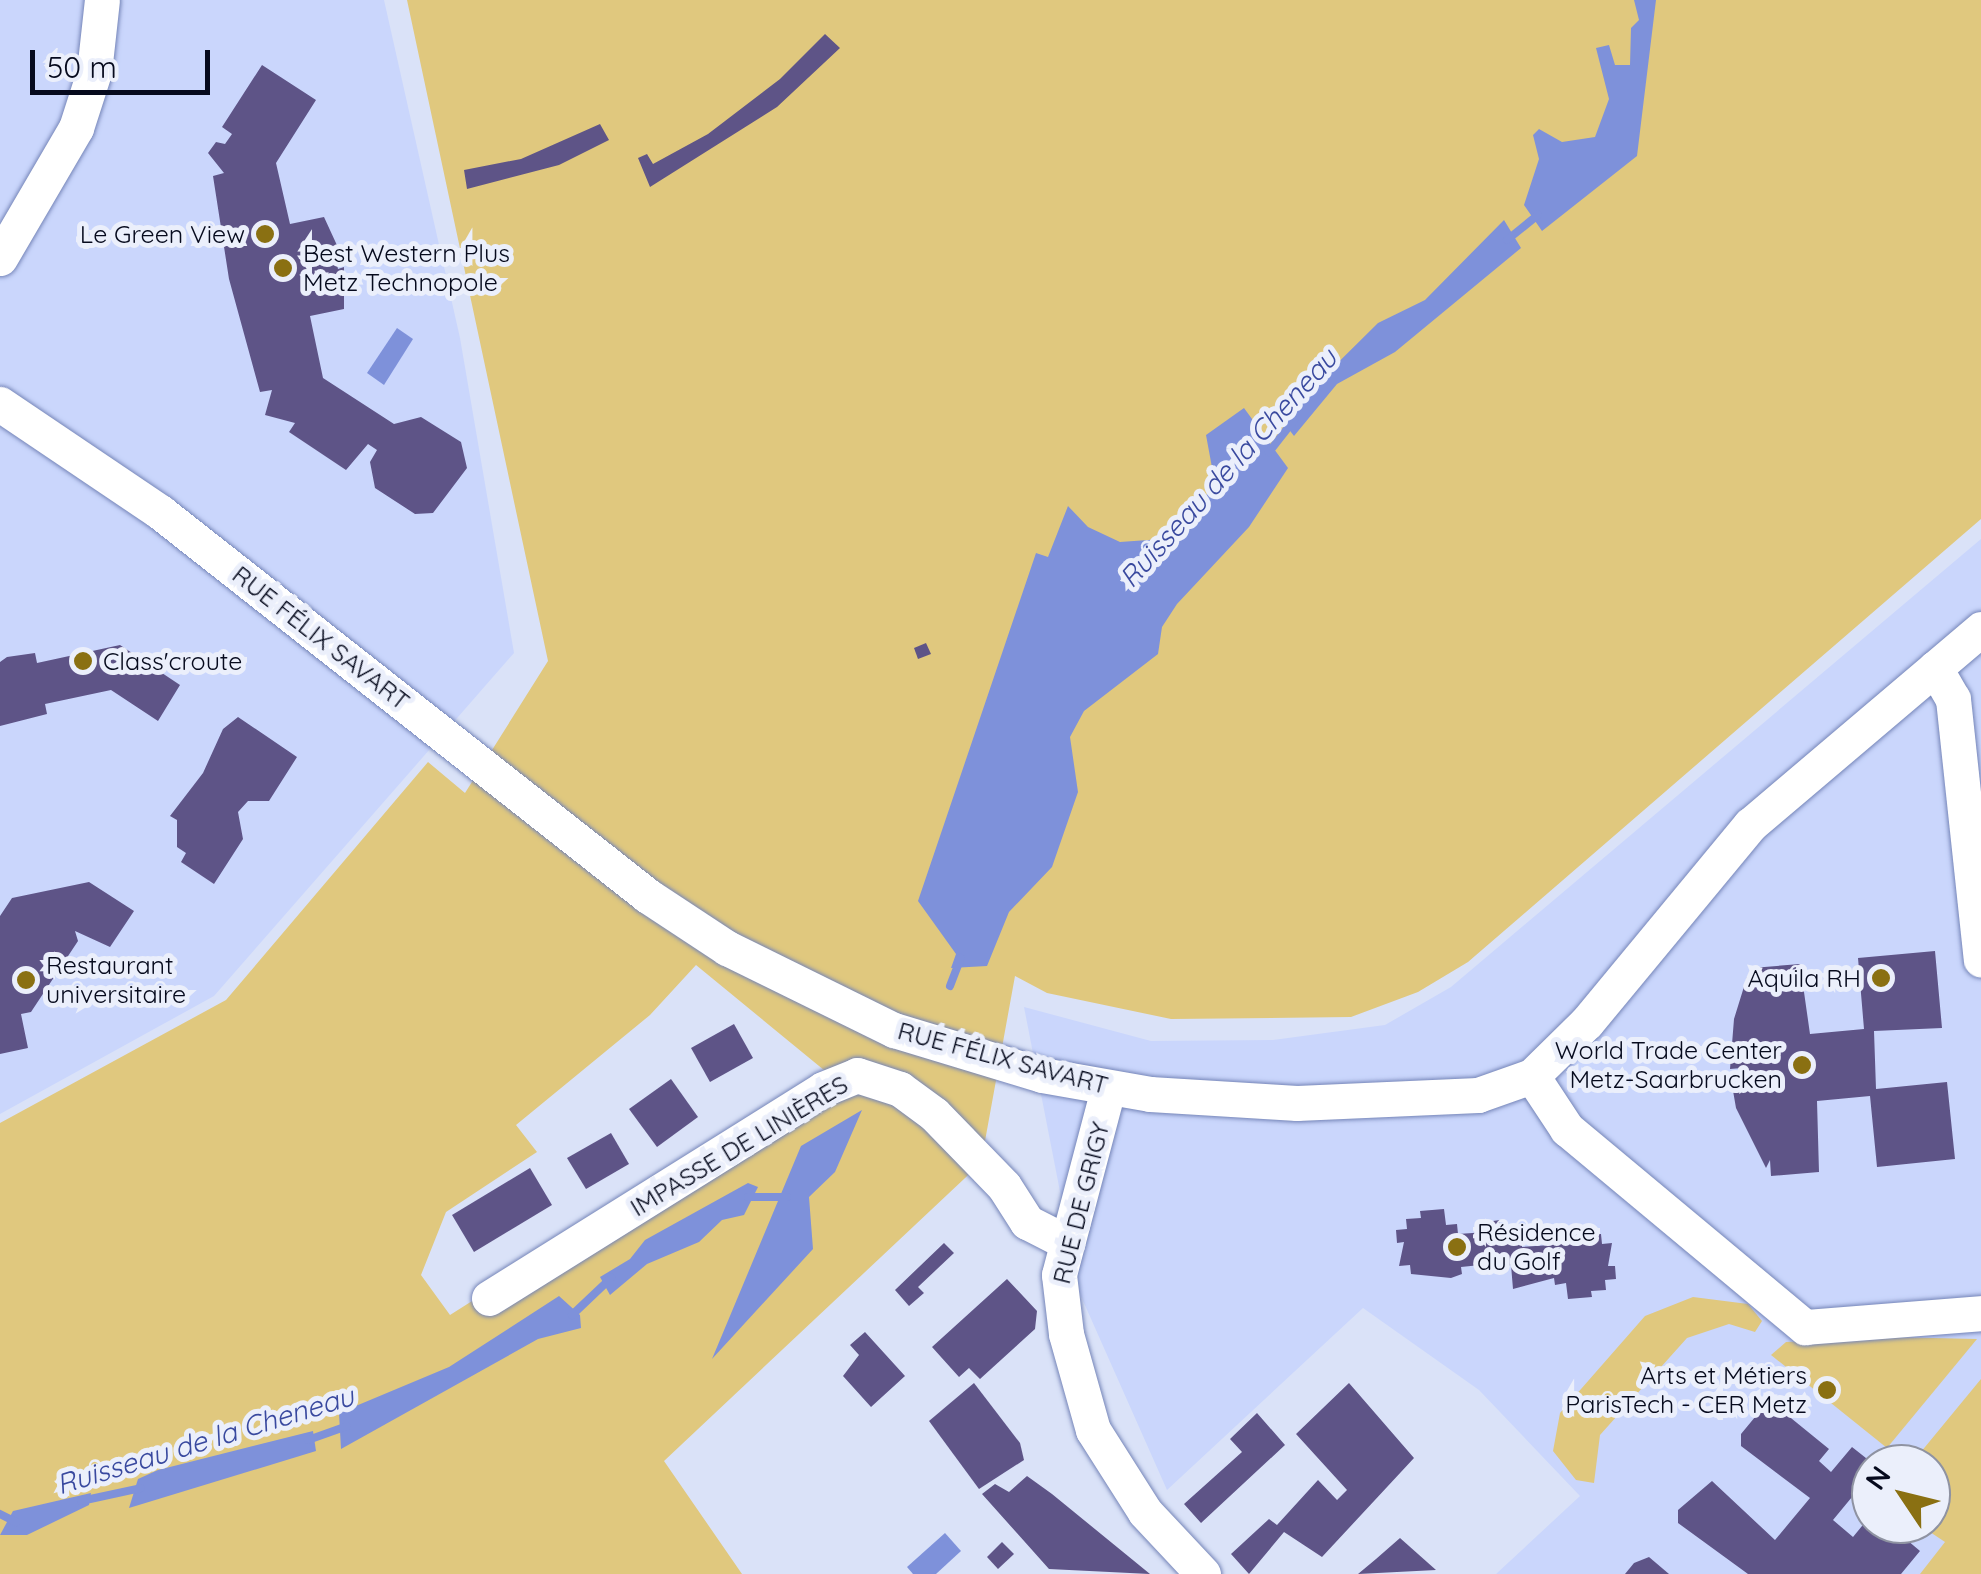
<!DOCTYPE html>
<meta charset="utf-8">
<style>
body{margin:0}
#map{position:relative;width:1981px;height:1574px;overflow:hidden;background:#dae2f8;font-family:Quicksand,sans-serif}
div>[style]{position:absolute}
.built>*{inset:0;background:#cad6fc}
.green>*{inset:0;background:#e0c87e}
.water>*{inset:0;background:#7e91da}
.stream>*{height:8px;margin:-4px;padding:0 4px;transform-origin:4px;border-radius:4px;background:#7e91da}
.building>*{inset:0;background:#5e5487}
.roads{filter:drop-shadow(0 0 2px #7585b8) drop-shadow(0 0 2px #7585b8)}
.minor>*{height:35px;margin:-17.5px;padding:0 17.5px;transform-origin:17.5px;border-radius:17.5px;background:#fff}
.dots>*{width:28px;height:28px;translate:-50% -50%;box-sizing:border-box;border:5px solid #ebeffb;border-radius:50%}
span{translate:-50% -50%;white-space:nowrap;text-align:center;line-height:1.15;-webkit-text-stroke:10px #ebeffb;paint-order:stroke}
.poi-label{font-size:25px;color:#060a1d}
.right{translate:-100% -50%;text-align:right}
.left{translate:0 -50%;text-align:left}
.street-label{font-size:25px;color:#060a1d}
.water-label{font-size:28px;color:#39499f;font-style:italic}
.north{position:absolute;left:1851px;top:1444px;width:100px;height:100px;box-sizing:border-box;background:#ebeffb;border:2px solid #8f93a2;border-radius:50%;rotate:305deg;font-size:28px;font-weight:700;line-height:40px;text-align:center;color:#060a1d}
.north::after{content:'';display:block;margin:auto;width:35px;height:45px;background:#8a7012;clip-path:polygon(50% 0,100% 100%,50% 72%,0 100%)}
.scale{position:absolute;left:30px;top:50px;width:180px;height:45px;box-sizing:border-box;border:5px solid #060a1d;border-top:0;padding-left:12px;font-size:30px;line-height:35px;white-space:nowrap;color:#060a1d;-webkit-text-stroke:8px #ebeffb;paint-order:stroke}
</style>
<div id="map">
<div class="built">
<i style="clip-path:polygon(0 0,384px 0,460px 338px,514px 653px,214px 996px,0 1114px)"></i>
<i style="clip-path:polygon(evenodd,1981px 539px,1981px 1574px,1496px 1574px,1580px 1496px,1479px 1390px,1363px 1308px,1167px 1490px,1080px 1294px,1024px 1007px,1151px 1041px,1273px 1040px,1385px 1025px,1451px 987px,1981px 539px,1871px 1464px,1931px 1464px,1931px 1524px,1871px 1524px,1871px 1464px)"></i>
</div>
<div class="green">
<i style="clip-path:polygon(evenodd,407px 0,1981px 0,1981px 519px,1468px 962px,1418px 992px,1351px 1017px,1171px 1019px,1047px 993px,1015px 976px,981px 1163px,664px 1461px,742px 1574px,0 1574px,0 1123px,226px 1000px,428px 762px,465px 793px,548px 661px,407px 0,696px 965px,830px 1075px,450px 1315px,421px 1275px,446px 1212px,537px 1152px,516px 1125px,650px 1015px,696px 965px)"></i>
<i style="clip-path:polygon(1693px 1297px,1748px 1304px,1762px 1321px,1755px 1332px,1729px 1324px,1687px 1338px,1600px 1435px,1594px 1483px,1576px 1480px,1553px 1451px,1560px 1413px,1645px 1316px)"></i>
<i style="clip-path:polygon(1888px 1337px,1977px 1339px,1887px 1448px,1771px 1355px,1786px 1342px)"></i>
<i style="clip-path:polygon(1981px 1379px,1981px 1574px,1920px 1574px,1945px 1542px,1918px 1524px,1931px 1524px,1931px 1464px,1911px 1464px)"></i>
</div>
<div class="water">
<i style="clip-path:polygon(1634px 0,1656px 0,1637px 156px,1542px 231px,1524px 205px,1539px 159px,1533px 135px,1539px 129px,1562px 142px,1595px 137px,1609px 99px,1596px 48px,1609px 45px,1615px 65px,1630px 65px,1631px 28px,1639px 20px)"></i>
<i style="clip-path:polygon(1504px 220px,1521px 248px,1395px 352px,1337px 384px,1294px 436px,1281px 419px,1378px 323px,1425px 300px)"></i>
<i style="clip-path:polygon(397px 328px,413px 339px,384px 385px,367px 373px)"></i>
<i style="clip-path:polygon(1244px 408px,1288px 468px,1249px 527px,1177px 604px,1162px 627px,1158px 654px,1084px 711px,1070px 737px,1078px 792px,1052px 867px,1009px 912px,987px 966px,951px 968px,956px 954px,918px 901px,1036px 553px,1048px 557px,1068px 506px,1088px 527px,1120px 542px,1162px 539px,1184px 526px,1205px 500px,1213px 473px,1206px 435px)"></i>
<i style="clip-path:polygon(862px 1110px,835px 1172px,809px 1197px,813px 1249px,712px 1359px,801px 1146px)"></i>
<i style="clip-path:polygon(748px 1183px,758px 1187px,744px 1215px,722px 1220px,699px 1242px,647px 1264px,610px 1295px,600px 1277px,630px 1259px,645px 1240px)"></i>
<i style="clip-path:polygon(559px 1296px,580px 1315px,581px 1328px,538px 1339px,341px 1449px,339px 1413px,449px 1367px)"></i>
<i style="clip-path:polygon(313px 1431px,316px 1451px,129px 1508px,138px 1479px,158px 1470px)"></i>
<i style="clip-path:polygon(91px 1493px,89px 1505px,27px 1535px,0 1535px,13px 1511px)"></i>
<i style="clip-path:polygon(945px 1533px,961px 1551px,936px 1574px,913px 1574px,907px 1567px)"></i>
</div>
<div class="stream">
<i style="left:1507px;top:240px;width:40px;rotate:-39deg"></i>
<i style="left:1269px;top:452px;width:41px;rotate:-52deg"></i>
<i style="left:950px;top:986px;width:30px;rotate:-69deg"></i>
<i style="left:748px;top:1197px;width:39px"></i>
<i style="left:572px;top:1315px;width:54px;rotate:-43.5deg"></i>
<i style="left:308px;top:1440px;width:41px;rotate:-19.7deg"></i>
<i style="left:81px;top:1501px;width:61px;rotate:-12.2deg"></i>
<i style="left:0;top:1514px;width:18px;rotate:27deg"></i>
</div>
<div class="building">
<i style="clip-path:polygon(825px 34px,840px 48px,777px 107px,650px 187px,638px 158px,647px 154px,653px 164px,708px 134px,780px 79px)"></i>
<i style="clip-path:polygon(262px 65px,316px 100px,276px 163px,290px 224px,324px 217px,341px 254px,335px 256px,338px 269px,344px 267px,344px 309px,310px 316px,323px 378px,394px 424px,421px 417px,461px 442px,467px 468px,433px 513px,415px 514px,375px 488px,370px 462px,377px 450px,368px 444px,346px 470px,289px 432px,295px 423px,265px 415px,272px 390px,260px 392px,229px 279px,213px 176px,224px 173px,208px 153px,216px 142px,225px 144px,232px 134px,222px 127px)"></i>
<i style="clip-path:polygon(600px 124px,609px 140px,559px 165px,467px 189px,464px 170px,521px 159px)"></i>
<i style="clip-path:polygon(926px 643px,931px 654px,918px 659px,914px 648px)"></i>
<i style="clip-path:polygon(120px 645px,180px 685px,158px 721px,111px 690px,45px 704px,47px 714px,0 726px,0 662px,7px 657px,35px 653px,37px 663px)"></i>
<i style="clip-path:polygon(238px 717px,297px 757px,269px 801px,248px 801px,238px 812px,243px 839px,214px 884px,181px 862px,186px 853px,177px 847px,177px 820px,170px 816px,203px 773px,223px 729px)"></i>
<i style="clip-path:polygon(89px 882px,134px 911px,110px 947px,75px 931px,78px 941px,31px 1012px,21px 1014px,28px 1048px,0 1054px,0 916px,12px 898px)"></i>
<i style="clip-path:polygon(1935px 951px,1942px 1028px,1874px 1031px,1876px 1089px,1947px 1082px,1955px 1159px,1877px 1167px,1870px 1096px,1817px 1101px,1819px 1172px,1771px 1176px,1770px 1160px,1766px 1168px,1736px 1108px,1732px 1085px,1744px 1084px,1742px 1068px,1730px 1069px,1734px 1019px,1747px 977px,1754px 984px,1752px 968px,1800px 964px,1810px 1034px,1864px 1029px,1858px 958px)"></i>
<i style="clip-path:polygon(734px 1024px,753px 1058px,710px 1082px,691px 1048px)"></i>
<i style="clip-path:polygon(671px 1079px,698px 1117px,657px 1147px,629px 1109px)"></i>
<i style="clip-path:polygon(611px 1133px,629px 1164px,586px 1189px,567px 1158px)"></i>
<i style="clip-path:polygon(530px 1168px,552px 1205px,474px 1252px,452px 1215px)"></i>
<i style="clip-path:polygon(1444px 1209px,1446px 1225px,1457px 1224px,1458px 1234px,1487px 1232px,1486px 1222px,1500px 1220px,1500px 1234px,1522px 1238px,1522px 1247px,1551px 1245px,1550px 1236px,1562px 1231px,1601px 1234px,1602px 1244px,1612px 1243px,1608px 1266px,1615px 1266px,1616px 1279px,1605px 1280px,1606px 1290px,1591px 1291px,1592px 1297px,1568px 1299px,1566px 1283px,1555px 1285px,1554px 1278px,1513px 1289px,1511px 1265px,1490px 1271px,1490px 1264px,1461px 1267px,1462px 1274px,1451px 1278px,1411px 1274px,1410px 1265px,1399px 1266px,1404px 1242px,1397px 1243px,1396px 1230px,1407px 1229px,1406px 1219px,1421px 1218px,1420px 1211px)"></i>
<i style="clip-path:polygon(944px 1243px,954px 1253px,918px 1287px,924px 1293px,909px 1306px,895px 1290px)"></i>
<i style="clip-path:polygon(1007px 1279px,1037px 1311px,1035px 1329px,980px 1379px,969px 1368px,959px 1377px,932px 1347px)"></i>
<i style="clip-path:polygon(865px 1332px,905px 1376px,871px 1407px,843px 1376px,859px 1355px,850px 1345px)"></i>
<i style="clip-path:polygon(974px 1383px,1020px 1443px,1024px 1460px,979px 1489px,929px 1421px)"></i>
<i style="clip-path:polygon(1349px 1383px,1414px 1458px,1322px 1557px,1284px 1532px,1249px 1574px,1231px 1554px,1269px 1519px,1277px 1525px,1318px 1480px,1337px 1500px,1347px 1490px,1296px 1434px)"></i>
<i style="clip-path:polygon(1775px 1405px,1829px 1449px,1819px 1461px,1831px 1472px,1852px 1447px,1871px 1462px,1871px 1474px,1833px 1520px,1853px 1537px,1871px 1515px,1871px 1524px,1888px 1524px,1920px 1551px,1901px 1574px,1748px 1574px,1678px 1523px,1678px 1510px,1712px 1481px,1775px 1540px,1810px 1498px,1741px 1446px,1741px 1434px,1760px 1411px)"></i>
<i style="clip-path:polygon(1257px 1413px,1285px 1445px,1201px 1523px,1184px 1504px,1242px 1452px,1230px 1439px)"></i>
<i style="clip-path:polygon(1027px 1476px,1052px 1494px,1150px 1574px,1049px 1569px,982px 1494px,995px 1484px,1009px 1492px)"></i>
<i style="clip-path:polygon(1400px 1538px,1436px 1570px,1358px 1574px,1376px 1559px)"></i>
<i style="clip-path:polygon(1002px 1542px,1014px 1554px,998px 1569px,987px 1557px)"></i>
<i style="clip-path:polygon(1649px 1557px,1669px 1574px,1625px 1574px,1634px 1563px)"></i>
</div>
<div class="roads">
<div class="minor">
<i style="left:0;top:258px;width:151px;rotate:-59.7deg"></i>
<i style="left:76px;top:128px;width:59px;rotate:-72.2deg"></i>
<i style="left:94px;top:72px;width:72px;rotate:-83.7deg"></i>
<i style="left:0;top:404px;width:193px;rotate:34deg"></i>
<i style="left:160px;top:512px;width:621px;rotate:38.2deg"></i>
<i style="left:648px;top:896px;width:95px;rotate:33.4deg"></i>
<i style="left:727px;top:948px;width:186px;rotate:26.2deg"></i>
<i style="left:894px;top:1030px;width:155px;rotate:16.9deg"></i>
<i style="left:1042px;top:1075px;width:110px;rotate:10deg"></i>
<i style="left:1150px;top:1094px;width:147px;rotate:3.5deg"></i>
<i style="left:1297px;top:1103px;width:181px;rotate:-2.5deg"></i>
<i style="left:1478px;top:1095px;width:57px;rotate:-19.4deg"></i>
<i style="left:1532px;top:1076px;width:77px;rotate:-44.5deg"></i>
<i style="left:1587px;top:1022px;width:256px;rotate:-50.4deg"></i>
<i style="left:1750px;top:825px;width:303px;rotate:-40.3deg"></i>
<i style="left:1935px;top:668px;width:36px;rotate:60deg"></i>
<i style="left:1953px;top:699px;width:262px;rotate:83.9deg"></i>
<i style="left:1532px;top:1076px;width:64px;rotate:56.6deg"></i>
<i style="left:1567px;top:1129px;width:310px;rotate:39.8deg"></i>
<i style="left:1805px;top:1327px;width:177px;rotate:-4.5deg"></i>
<i style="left:1108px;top:1089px;width:192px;rotate:104.8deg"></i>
<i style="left:1059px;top:1275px;width:59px;rotate:83.2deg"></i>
<i style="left:1066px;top:1334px;width:100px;rotate:74.3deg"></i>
<i style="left:1093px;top:1430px;width:97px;rotate:57.6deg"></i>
<i style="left:1145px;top:1512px;width:85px;rotate:46.9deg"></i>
<i style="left:489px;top:1298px;width:394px;rotate:-32deg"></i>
<i style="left:823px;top:1089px;width:37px;rotate:-22deg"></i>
<i style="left:857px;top:1075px;width:45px;rotate:18deg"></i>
<i style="left:900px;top:1089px;width:42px;rotate:36.3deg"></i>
<i style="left:934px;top:1114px;width:100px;rotate:45.8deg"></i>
<i style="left:1004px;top:1186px;width:43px;rotate:57.4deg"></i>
<i style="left:1027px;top:1222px;width:44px;rotate:27.1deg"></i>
</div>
</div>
<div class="dots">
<i style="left:265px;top:234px;background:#8a7012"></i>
<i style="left:283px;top:268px;background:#8a7012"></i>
<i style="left:83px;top:661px;background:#8a7012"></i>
<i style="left:1881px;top:978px;background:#8a7012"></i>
<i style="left:26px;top:980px;background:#8a7012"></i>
<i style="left:1802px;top:1065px;background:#8a7012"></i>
<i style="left:1457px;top:1247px;background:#8a7012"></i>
<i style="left:1827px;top:1390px;background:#8a7012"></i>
</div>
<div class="poi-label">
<span class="right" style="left:245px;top:234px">Le Green View</span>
<span class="left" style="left:303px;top:268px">Best Western Plus<br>Metz Technopole</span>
<span class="left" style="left:103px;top:661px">Class'croute</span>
<span class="left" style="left:46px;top:980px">Restaurant<br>universitaire</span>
<span class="right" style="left:1861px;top:978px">Aquila RH</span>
<span class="right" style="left:1782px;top:1065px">World Trade Center<br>Metz-Saarbrucken</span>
<span class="left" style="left:1477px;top:1247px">Résidence<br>du Golf</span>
<span class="right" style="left:1807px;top:1390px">Arts et Métiers<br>ParisTech - CER Metz</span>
</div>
<div class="street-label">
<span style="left:321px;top:638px;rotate:38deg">RUE FÉLIX SAVART</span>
<span style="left:1003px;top:1058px;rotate:15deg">RUE FÉLIX SAVART</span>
<span style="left:739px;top:1146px;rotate:-31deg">IMPASSE DE LINIÈRES</span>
<span style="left:1081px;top:1203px;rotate:-76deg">RUE DE GRIGY</span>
</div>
<div class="water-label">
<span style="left:1228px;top:468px;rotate:-48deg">Ruisseau de la Cheneau</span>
<span style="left:205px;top:1440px;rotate:-17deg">Ruisseau de la Cheneau</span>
</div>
<div class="north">N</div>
<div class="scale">50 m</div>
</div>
